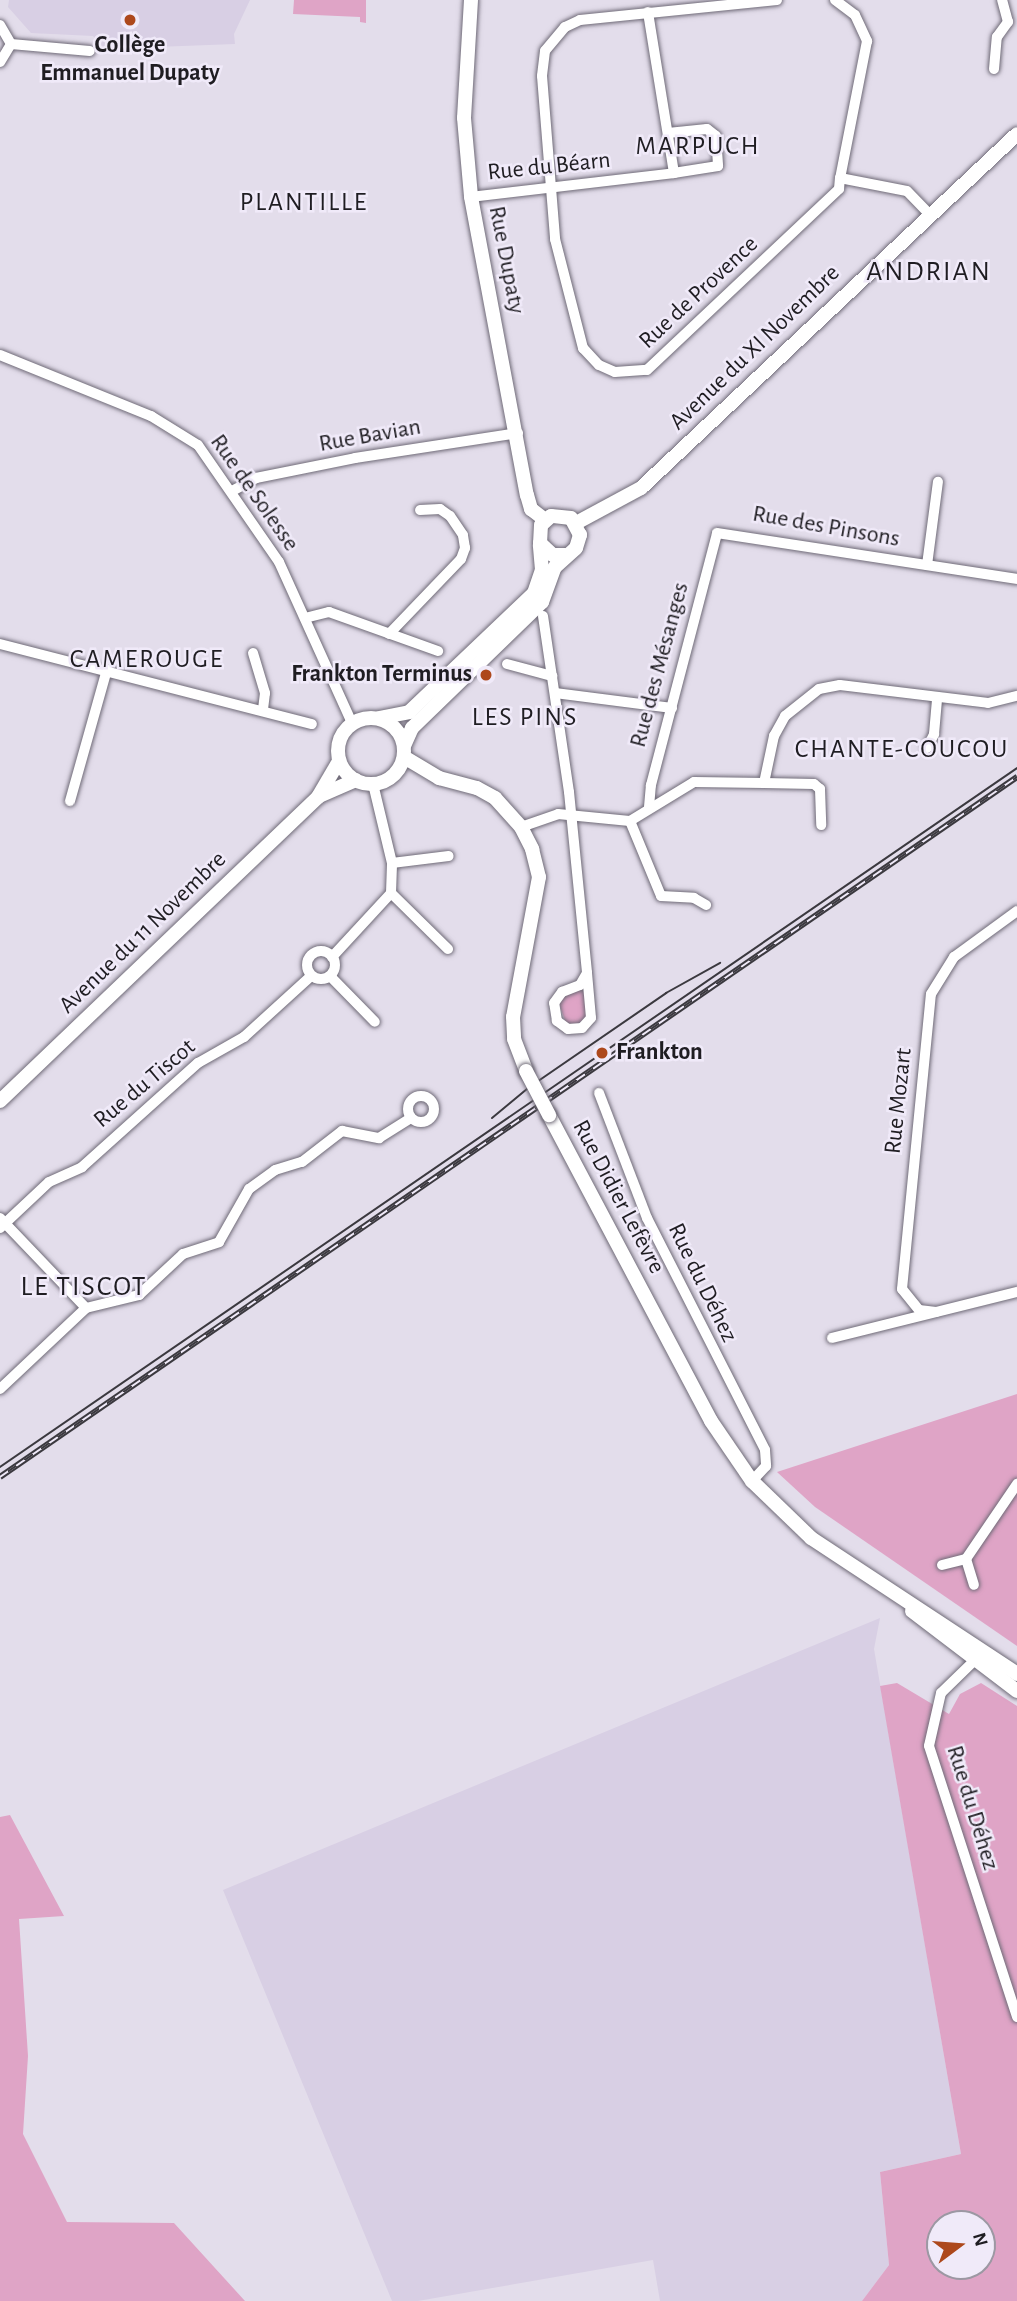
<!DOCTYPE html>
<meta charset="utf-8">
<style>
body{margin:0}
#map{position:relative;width:1017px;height:2301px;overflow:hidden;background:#e3ddeb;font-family:"Alegreya Sans",sans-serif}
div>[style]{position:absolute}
.built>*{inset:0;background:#d8cfe4}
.green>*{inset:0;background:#dfa4c6}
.roads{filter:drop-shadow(0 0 2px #6f6a77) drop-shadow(0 0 2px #6f6a77)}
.street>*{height:10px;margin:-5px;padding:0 5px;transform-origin:5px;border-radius:5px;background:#fff}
.street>.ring{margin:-5px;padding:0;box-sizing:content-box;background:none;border:10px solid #fff;border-radius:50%}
.secondary>*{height:14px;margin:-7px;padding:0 7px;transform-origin:7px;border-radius:7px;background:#fff}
.secondary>.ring{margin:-7px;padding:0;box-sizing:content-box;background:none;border:14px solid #fff;border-radius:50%}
.tram>*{height:2px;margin:-1px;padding:0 1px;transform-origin:1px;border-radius:1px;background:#3b393f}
.rail>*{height:6px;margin-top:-3px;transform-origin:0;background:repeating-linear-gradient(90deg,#f0eaf9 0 10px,#3b393f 0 20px);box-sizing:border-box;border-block:2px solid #3b393f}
.bridges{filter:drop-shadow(0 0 2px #6f6a77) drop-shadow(0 0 2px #6f6a77)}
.secondary-bridge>*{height:14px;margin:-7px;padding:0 7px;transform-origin:7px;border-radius:7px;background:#fff}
.dots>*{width:19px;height:19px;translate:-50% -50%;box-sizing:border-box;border:4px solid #f0eaf9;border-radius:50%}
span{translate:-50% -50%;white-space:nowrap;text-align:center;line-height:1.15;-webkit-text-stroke:5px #f0eaf9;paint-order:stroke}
.poi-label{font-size:24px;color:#1f1d22;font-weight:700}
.right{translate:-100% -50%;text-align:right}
.left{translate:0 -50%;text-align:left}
.street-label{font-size:24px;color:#1f1d22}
.neighbourhood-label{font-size:26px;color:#1f1d22;letter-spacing:2px}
.quarter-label{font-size:28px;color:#1f1d22;letter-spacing:2px}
.north{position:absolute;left:926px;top:2210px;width:70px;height:70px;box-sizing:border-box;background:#f0eaf9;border:2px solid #9c98a3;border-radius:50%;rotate:74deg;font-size:19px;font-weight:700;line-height:28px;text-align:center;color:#1f1d22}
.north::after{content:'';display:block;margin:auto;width:24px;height:32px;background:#ad481c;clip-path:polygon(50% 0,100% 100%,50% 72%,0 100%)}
</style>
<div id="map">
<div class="built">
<i style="clip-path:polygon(9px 0,250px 0,234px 34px,235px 44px,103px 49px,93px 36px,31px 33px,8px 7px)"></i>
<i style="clip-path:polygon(880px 1618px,874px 1649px,961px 2154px,880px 2172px,889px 2265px,862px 2301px,660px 2301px,653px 2260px,418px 2301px,392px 2301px,223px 1890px)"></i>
</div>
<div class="green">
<i style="clip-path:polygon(294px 0,366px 0,366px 23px,360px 22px,360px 17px,293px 14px)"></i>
<i style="clip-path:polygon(585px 986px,588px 1016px,576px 1025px,566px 1023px,559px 1004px,565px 995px)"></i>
<i style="clip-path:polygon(1017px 1394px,1017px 1646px,815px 1507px,777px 1472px)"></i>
<i style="clip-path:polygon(evenodd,897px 1683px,949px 1714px,960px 1694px,981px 1683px,1017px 1706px,1017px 2301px,862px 2301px,889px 2265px,880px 2172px,961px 2154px,880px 1686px,897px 1683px,940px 2224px,982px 2224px,982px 2266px,940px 2266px,940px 2224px)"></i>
<i style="clip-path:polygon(10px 1815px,64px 1916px,19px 1919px,28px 2056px,23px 2134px,67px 2222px,174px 2223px,245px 2301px,0 2301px,0 1817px)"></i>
</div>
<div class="roads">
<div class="street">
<i style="left:777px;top:0;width:198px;rotate:174.2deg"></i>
<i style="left:580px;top:20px;width:17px;rotate:155deg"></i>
<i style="left:565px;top:27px;width:31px;rotate:130deg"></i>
<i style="left:545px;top:51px;width:25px;rotate:97deg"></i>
<i style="left:542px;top:76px;width:164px;rotate:85.4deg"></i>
<i style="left:555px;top:239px;width:113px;rotate:75.6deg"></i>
<i style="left:583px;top:348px;width:23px;rotate:47deg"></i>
<i style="left:599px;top:365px;width:17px;rotate:24deg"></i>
<i style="left:615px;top:372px;width:32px;rotate:-4deg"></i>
<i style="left:647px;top:370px;width:264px;rotate:-43.3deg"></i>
<i style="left:839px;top:189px;width:11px;rotate:-85deg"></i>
<i style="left:840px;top:178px;width:68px;rotate:11deg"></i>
<i style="left:907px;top:191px;width:30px;rotate:46deg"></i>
<i style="left:835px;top:0;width:25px;rotate:37deg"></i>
<i style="left:855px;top:15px;width:29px;rotate:65deg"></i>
<i style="left:867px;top:41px;width:140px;rotate:101.1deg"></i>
<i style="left:0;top:25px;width:22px;rotate:60deg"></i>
<i style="left:11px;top:44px;width:21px;rotate:121deg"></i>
<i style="left:11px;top:44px;width:79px;rotate:5.1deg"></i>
<i style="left:994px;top:69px;width:32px;rotate:-85deg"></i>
<i style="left:997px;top:37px;width:19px;rotate:-54deg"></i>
<i style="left:1008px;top:22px;width:23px;rotate:-105deg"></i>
<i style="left:668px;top:133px;width:39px;rotate:-6deg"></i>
<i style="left:707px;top:129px;width:11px;rotate:38deg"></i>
<i style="left:716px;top:136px;width:30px;rotate:86deg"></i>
<i style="left:718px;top:166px;width:45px;rotate:171deg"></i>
<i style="left:471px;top:197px;width:204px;rotate:-6.7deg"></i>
<i style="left:674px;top:173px;width:163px;rotate:-99.2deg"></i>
<i style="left:0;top:355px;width:163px;rotate:22deg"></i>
<i style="left:151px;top:416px;width:55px;rotate:31.7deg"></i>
<i style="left:198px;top:445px;width:142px;rotate:55.3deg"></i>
<i style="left:279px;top:562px;width:177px;rotate:65.6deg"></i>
<i style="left:232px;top:491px;width:27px;rotate:-28deg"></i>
<i style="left:256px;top:478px;width:101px;rotate:-11.4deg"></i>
<i style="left:355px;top:458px;width:165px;rotate:-8.7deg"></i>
<i style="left:927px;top:565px;width:84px;rotate:-82.5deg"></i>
<i style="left:543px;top:616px;width:178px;rotate:81.6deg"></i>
<i style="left:569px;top:792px;width:182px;rotate:84.3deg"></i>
<i style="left:305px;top:618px;width:25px;rotate:-14deg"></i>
<i style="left:329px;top:612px;width:116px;rotate:19.7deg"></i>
<i style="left:389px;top:634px;width:104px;rotate:-46.2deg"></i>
<i style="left:461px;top:559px;width:12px;rotate:-70deg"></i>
<i style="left:465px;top:548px;width:13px;rotate:-99deg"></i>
<i style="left:463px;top:535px;width:23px;rotate:-124deg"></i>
<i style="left:450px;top:516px;width:12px;rotate:-145deg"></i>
<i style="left:440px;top:509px;width:20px;rotate:177deg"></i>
<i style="left:0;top:644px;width:322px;rotate:14.4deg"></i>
<i style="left:253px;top:653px;width:42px;rotate:73.3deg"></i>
<i style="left:265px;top:693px;width:16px;rotate:97deg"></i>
<i style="left:507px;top:664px;width:47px;rotate:14.9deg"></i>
<i style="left:555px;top:693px;width:118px;rotate:7.3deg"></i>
<i style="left:927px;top:748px;width:16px;rotate:-63deg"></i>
<i style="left:934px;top:734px;width:37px;rotate:-85deg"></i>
<i style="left:764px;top:783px;width:50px;rotate:1.1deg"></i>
<i style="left:814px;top:784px;width:8px;rotate:40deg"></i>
<i style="left:820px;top:789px;width:36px;rotate:88deg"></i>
<i style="left:70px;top:801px;width:137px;rotate:-74.3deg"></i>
<i style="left:649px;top:807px;width:22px;rotate:-85deg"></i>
<i style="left:651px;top:785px;width:260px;rotate:-75.3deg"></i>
<i style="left:717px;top:533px;width:304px;rotate:8.7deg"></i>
<i style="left:630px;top:821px;width:81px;rotate:67.5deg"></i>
<i style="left:661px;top:896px;width:33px;rotate:3deg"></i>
<i style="left:694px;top:898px;width:14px;rotate:30deg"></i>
<i style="left:521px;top:827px;width:39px;rotate:-19deg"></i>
<i style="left:558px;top:814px;width:72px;rotate:5.6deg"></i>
<i style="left:630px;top:821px;width:75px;rotate:-31.4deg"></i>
<i style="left:694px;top:782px;width:70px;rotate:0.8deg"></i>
<i style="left:764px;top:783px;width:48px;rotate:-78deg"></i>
<i style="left:774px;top:736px;width:23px;rotate:-61deg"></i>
<i style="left:785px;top:716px;width:43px;rotate:-38.5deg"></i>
<i style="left:819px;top:689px;width:21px;rotate:-11deg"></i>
<i style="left:840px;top:685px;width:149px;rotate:6.9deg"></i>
<i style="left:988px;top:703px;width:30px;rotate:-14deg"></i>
<i style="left:392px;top:863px;width:57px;rotate:-7deg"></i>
<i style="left:391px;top:893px;width:80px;rotate:44.5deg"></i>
<i class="ring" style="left:307px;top:951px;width:18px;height:18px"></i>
<i style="left:332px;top:957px;width:87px;rotate:-47.3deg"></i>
<i style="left:391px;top:893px;width:30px;rotate:-88deg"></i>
<i style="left:392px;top:863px;width:81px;rotate:-103.5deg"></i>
<i style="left:587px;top:973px;width:45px;rotate:84.9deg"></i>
<i style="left:591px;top:1018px;width:13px;rotate:132deg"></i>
<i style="left:582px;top:1028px;width:14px;rotate:176deg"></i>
<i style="left:568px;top:1029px;width:14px;rotate:-144deg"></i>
<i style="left:557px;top:1021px;width:18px;rotate:-99deg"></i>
<i style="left:554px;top:1003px;width:14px;rotate:-54deg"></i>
<i style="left:562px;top:992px;width:19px;rotate:-21deg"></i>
<i style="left:580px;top:985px;width:14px;rotate:-60deg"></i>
<i style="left:330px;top:976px;width:64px;rotate:45.6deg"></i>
<i style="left:599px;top:1093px;width:134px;rotate:69deg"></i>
<i style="left:647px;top:1218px;width:260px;rotate:63deg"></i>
<i style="left:765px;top:1450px;width:16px;rotate:86deg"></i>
<i style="left:766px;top:1466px;width:21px;rotate:133deg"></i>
<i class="ring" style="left:408px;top:1096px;width:16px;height:16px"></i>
<i style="left:0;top:1218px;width:124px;rotate:46.3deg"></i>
<i style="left:86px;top:1308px;width:118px;rotate:136.7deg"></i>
<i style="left:0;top:1228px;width:67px;rotate:-43.2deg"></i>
<i style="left:49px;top:1182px;width:36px;rotate:-24deg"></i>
<i style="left:82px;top:1167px;width:156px;rotate:-41.9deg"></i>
<i style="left:198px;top:1063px;width:53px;rotate:-29.5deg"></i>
<i style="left:244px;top:1037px;width:91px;rotate:-42.3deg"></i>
<i style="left:86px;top:1308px;width:55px;rotate:-13.8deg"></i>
<i style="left:139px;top:1295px;width:60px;rotate:-43deg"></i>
<i style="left:183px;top:1254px;width:38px;rotate:-18deg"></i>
<i style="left:219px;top:1242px;width:61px;rotate:-60.5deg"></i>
<i style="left:249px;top:1189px;width:32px;rotate:-36deg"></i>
<i style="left:275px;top:1170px;width:28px;rotate:-17deg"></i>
<i style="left:302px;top:1162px;width:51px;rotate:-37.8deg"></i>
<i style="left:342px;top:1131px;width:38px;rotate:11deg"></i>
<i style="left:379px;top:1138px;width:38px;rotate:-32deg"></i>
<i style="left:936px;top:1312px;width:17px;rotate:-173deg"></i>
<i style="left:919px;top:1310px;width:27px;rotate:-129deg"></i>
<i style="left:902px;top:1289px;width:296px;rotate:-84.4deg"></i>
<i style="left:931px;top:994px;width:44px;rotate:-58.1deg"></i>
<i style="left:954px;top:957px;width:78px;rotate:-36.1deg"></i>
<i style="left:832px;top:1338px;width:191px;rotate:-14deg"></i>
<i style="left:966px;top:1559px;width:27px;rotate:73deg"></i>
<i style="left:942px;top:1565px;width:25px;rotate:-14deg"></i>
<i style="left:966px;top:1559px;width:91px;rotate:-55.8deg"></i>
<i style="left:977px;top:1658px;width:50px;rotate:135.8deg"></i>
<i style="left:941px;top:1693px;width:54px;rotate:102.8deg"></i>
<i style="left:929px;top:1746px;width:285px;rotate:72deg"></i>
</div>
<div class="secondary">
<i style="left:471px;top:0;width:118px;rotate:93.4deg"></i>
<i style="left:464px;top:118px;width:79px;rotate:84.9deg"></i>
<i style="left:471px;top:197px;width:303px;rotate:79.4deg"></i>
<i style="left:527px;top:495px;width:15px;rotate:74deg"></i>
<i style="left:531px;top:509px;width:18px;rotate:38deg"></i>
<i style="left:576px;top:523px;width:74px;rotate:-28.3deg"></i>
<i style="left:641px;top:488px;width:516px;rotate:-43.27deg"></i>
<i class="ring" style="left:338px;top:718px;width:52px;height:52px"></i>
<i style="left:379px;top:718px;width:31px;rotate:-11deg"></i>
<i style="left:409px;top:712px;width:173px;rotate:-43.6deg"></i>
<i style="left:534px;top:593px;width:24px;rotate:-71deg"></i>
<i style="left:542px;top:570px;width:25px;rotate:-95deg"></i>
<i style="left:404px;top:746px;width:20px;rotate:-66deg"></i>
<i style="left:412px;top:728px;width:181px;rotate:-44.1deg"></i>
<i style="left:542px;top:602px;width:37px;rotate:-70deg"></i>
<i style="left:555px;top:567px;width:28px;rotate:-42deg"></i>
<i style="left:576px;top:548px;width:14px;rotate:-73deg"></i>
<i style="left:580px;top:535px;width:19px;rotate:-118deg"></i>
<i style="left:571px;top:518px;width:20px;rotate:-174deg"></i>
<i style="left:551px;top:516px;width:13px;rotate:138deg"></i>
<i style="left:541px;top:525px;width:18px;rotate:93deg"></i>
<i style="left:540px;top:543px;width:18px;rotate:43deg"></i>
<i style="left:553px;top:555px;width:12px"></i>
<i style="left:404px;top:757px;width:41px;rotate:31deg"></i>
<i style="left:439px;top:778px;width:39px;rotate:15deg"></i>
<i style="left:477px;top:788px;width:21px;rotate:29deg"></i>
<i style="left:495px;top:798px;width:39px;rotate:48deg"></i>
<i style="left:521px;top:827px;width:25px;rotate:63deg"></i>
<i style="left:532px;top:849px;width:29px;rotate:76deg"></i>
<i style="left:539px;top:877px;width:142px;rotate:100.5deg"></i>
<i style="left:513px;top:1017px;width:22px;rotate:87deg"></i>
<i style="left:514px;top:1039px;width:34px;rotate:69deg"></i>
<i style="left:319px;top:796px;width:40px;rotate:-23.4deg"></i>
<i style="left:0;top:1101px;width:440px;rotate:-43.7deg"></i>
<i style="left:318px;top:797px;width:42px;rotate:-59.7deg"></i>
<i style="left:549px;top:1115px;width:346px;rotate:62.1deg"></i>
<i style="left:711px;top:1421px;width:73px;rotate:55.7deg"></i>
<i style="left:752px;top:1481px;width:82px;rotate:44deg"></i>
<i style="left:811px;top:1538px;width:247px;rotate:33.4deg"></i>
<i style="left:912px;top:1611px;width:132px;rotate:37.3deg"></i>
</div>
</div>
<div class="tram">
<i style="left:492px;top:1118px;width:47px;rotate:-39.8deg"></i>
<i style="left:528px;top:1088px;width:168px;rotate:-34.5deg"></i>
<i style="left:666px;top:993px;width:62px;rotate:-29.1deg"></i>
<i style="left:0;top:1467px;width:1234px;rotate:-34.5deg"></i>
</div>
<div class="rail">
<i style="left:0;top:1477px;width:1235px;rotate:-34.54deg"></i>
</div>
<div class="bridges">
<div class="secondary-bridge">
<i style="left:526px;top:1071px;width:50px;rotate:62.4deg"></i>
</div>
</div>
<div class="dots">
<i style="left:130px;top:20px;background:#ad481c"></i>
<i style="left:486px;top:675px;background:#ad481c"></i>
<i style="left:602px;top:1053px;background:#ad481c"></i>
</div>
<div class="poi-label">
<span style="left:130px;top:60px">Collège<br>Emmanuel Dupaty</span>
<span class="right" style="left:472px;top:675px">Frankton Terminus</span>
<span class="left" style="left:616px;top:1053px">Frankton</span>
</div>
<div class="street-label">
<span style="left:549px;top:167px;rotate:-6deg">Rue du Béarn</span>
<span style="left:506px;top:260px;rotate:79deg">Rue Dupaty</span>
<span style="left:699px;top:293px;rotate:-43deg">Rue de Provence</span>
<span style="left:755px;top:348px;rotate:-44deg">Avenue du XI Novembre</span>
<span style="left:370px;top:436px;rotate:-10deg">Rue Bavian</span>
<span style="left:254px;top:493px;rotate:55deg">Rue de Solesse</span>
<span style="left:826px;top:527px;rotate:10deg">Rue des Pinsons</span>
<span style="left:660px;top:665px;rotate:-75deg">Rue des Mésanges</span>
<span style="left:143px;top:933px;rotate:-44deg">Avenue du 11 Novembre</span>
<span style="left:145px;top:1084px;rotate:-40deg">Rue du Tiscot</span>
<span style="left:899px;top:1101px;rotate:-84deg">Rue Mozart</span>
<span style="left:618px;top:1197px;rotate:62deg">Rue Didier Lefèvre</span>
<span style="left:702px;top:1283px;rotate:64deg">Rue du Déhez</span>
<span style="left:972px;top:1808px;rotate:73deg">Rue du Déhez</span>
</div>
<div class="neighbourhood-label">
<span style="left:698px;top:147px">MARPUCH</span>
<span style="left:304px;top:203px">PLANTILLE</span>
<span style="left:147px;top:660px">CAMEROUGE</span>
<span style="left:525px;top:718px">LES PINS</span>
<span style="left:902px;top:750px">CHANTE-COUCOU</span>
</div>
<div class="quarter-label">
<span style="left:929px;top:272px">ANDRIAN</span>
<span style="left:84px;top:1287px">LE TISCOT</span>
</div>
<div class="north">N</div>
</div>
